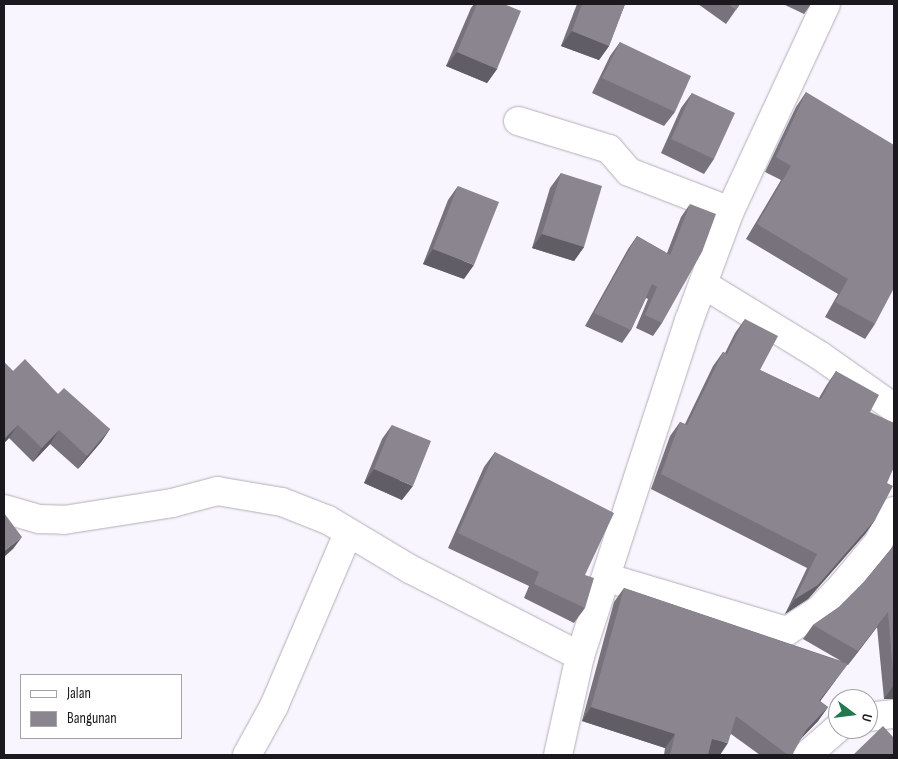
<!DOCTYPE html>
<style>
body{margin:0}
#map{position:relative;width:898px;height:759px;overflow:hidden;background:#f9f5fe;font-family:"Sofia Sans Condensed",sans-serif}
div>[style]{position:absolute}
.roads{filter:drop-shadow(0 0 1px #b3aeb8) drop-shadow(0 0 1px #b3aeb8)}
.street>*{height:28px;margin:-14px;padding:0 14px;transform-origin:14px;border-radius:14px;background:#fff}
.wall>*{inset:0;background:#77727b}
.shaded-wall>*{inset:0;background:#615d64}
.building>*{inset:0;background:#8a858f}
span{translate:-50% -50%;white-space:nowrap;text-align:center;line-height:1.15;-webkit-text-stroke:4px #fff;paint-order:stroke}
.frame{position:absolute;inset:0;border:5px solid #1b191d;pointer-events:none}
.legend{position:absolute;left:20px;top:674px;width:162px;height:65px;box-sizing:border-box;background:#fff;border:1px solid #a4a3a5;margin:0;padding:6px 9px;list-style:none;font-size:15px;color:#1b191d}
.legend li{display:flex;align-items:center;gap:10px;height:25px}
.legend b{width:25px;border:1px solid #a4a3a5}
.north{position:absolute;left:828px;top:689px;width:50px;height:50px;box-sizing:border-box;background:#fff;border:1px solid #a4a3a5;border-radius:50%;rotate:105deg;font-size:14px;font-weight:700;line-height:20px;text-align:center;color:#1b191d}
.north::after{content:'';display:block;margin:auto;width:18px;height:22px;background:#21794e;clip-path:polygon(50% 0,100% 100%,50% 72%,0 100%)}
</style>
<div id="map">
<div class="roads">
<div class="street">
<i style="left:518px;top:121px;width:95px;rotate:17.1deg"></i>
<i style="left:609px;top:149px;width:30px;rotate:49deg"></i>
<i style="left:629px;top:172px;width:108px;rotate:21.1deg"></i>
<i style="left:703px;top:284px;width:136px;rotate:31.5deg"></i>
<i style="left:819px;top:355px;width:92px;rotate:35.2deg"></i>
<i style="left:4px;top:509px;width:37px;rotate:16deg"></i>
<i style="left:40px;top:519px;width:24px;rotate:2deg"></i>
<i style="left:64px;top:520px;width:109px;rotate:-8.9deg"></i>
<i style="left:172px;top:503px;width:47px;rotate:-14.9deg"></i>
<i style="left:217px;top:491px;width:66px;rotate:9.6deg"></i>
<i style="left:282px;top:502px;width:49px;rotate:21.4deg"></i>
<i style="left:328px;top:520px;width:96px;rotate:30.9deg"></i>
<i style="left:410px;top:569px;width:191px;rotate:27.1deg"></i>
<i style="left:608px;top:578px;width:187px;rotate:16.5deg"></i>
<i style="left:787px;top:631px;width:37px;rotate:-33deg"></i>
<i style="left:818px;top:611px;width:35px;rotate:-46deg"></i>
<i style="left:842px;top:586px;width:56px;rotate:-50.1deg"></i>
<i style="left:878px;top:543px;width:36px;rotate:-63deg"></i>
<i style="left:868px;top:717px;width:26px;rotate:-7deg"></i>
<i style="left:247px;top:755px;width:56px;rotate:-61.1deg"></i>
<i style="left:274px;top:706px;width:188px;rotate:-66.8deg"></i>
<i style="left:558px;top:755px;width:101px;rotate:-77.5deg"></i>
<i style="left:580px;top:656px;width:352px;rotate:-72deg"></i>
<i style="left:689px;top:321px;width:117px;rotate:-69.6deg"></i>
<i style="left:730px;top:211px;width:228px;rotate:-65.1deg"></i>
<i style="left:807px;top:755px;width:41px;rotate:-41.1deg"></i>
</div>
</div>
<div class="wall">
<i style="clip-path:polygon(474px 4px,504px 4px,497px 69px,487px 83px,446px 66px,471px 8px)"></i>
<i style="clip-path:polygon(577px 4px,625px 4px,609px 46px,599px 60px,561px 46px)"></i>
<i style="clip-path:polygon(698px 4px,740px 4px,726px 24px)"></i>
<i style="clip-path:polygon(783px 4px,811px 4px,804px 14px)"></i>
<i style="clip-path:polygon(620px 42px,675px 112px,664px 126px,592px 93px,610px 56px)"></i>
<i style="clip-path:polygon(806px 92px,875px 324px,865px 339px,825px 317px,838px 294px,746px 239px,781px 180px,765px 172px,796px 107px)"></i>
<i style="clip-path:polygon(692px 93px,714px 159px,704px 174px,661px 153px,681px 108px)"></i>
<i style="clip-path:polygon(561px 173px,584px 247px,574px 261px,532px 248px,550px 188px)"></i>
<i style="clip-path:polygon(458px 186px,464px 279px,423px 264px,448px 200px)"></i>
<i style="clip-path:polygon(690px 204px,662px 323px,653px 336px,636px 328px,648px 299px,646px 298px,631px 330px,622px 343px,585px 326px,628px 249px,637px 236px,667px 253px,681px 217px)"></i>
<i style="clip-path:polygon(745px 319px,760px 370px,819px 398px,826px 386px,836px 371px,870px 412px,887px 483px,875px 520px,865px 534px,808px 599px,785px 614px,807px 568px,651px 489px,670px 436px,680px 422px,685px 424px,713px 366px,723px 352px,725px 353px,735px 333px)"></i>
<i style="clip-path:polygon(4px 362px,13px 371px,58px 394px,110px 429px,101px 442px,78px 469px,50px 444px,33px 462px,9px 438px,4px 443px)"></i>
<i style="clip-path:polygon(392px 425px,402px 500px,364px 483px,382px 439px)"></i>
<i style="clip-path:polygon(495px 452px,585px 575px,585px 608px,574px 623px,524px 598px,529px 586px,448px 548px,484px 467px)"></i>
<i style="clip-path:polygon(894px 545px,894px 699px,884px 699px,877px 627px,848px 665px,847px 665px,820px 701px,828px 707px,818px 721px,801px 738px,792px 755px,760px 755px,731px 734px,708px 755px,664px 755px,665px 748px,582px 721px,614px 602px,624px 588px,841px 661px,803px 639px,813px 625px,839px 607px,864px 582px)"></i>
</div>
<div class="shaded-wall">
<i style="clip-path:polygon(572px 31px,609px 46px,599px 60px,561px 46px)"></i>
<i style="clip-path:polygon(457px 52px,497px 69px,487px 83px,446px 66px)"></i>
<i style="clip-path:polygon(542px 234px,584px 247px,574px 261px,532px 248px)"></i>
<i style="clip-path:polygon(433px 249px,474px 265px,464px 279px,423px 264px)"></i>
<i style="clip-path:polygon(18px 425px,9px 438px,4px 443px,4px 439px)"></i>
<i style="clip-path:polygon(110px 429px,101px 442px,78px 469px,87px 456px)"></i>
<i style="clip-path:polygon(59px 430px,50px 444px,33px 462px,42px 448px)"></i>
<i style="clip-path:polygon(374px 469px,413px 486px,402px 500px,364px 483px)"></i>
<i style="clip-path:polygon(875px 520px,865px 534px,808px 599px,785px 614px,795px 599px)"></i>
<i style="clip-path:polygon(22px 537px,13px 549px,4px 557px,4px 551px)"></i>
<i style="clip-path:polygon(888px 612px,877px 627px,848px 665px,858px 651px)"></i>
<i style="clip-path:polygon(848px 664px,838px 677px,810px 715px,819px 701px)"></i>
<i style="clip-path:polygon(894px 685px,894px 699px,884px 699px)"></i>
<i style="clip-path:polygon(591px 707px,675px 734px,665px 748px,582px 721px)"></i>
<i style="clip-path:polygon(828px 707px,818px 721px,796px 744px,806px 730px)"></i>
<i style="clip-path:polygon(712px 739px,728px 743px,720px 755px,711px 755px,702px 752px)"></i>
</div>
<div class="building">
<i style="clip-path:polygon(477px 4px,504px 4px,521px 11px,497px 69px,457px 52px)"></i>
<i style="clip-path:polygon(582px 4px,625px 4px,609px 46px,572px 31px)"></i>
<i style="clip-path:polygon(728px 4px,740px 4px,736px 10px)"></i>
<i style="clip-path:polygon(620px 42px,691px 76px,675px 112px,602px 78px)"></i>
<i style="clip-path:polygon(806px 92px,894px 145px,894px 288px,875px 324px,835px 302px,848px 279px,757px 224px,791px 166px,776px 157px)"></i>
<i style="clip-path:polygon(692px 93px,735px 113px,714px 159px,671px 139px)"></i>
<i style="clip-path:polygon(561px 173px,602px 186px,584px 247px,542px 234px)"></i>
<i style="clip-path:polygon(458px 186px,499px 202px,474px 265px,433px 249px)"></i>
<i style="clip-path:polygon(690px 204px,716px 214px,702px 252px,662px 323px,645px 315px,657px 287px,652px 284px,631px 330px,594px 313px,637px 236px,670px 255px)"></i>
<i style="clip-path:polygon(745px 319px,778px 336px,760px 370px,821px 399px,836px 371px,879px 395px,870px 412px,894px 423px,894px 467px,887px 483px,893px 486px,875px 520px,818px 585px,795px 599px,817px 554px,661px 474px,680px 422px,687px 425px,723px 352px,727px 354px)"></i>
<i style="clip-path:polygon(25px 359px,58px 394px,64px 388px,110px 429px,87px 456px,59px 430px,42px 448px,18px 425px,4px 439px,4px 362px,13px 371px)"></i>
<i style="clip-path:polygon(392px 425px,431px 441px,413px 486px,374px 469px)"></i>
<i style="clip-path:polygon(495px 452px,614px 513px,585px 575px,594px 578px,585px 608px,534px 584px,539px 572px,458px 533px)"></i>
<i style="clip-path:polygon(4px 513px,22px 537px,4px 551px)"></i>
<i style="clip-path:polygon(894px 546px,894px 685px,888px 612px,858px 651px,813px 625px,839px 607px,864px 582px)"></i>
<i style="clip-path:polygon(624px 588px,848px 664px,819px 701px,828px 707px,806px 730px,792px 755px,788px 755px,736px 716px,728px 743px,712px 739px,708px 755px,670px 755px,675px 734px,591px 707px)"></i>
<i style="clip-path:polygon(883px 726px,894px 738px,894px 755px,853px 755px)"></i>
</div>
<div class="frame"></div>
<ul class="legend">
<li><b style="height:6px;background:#fff"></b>Jalan</li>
<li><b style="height:14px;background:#8a858f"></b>Bangunan</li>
</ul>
<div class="north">U</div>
</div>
